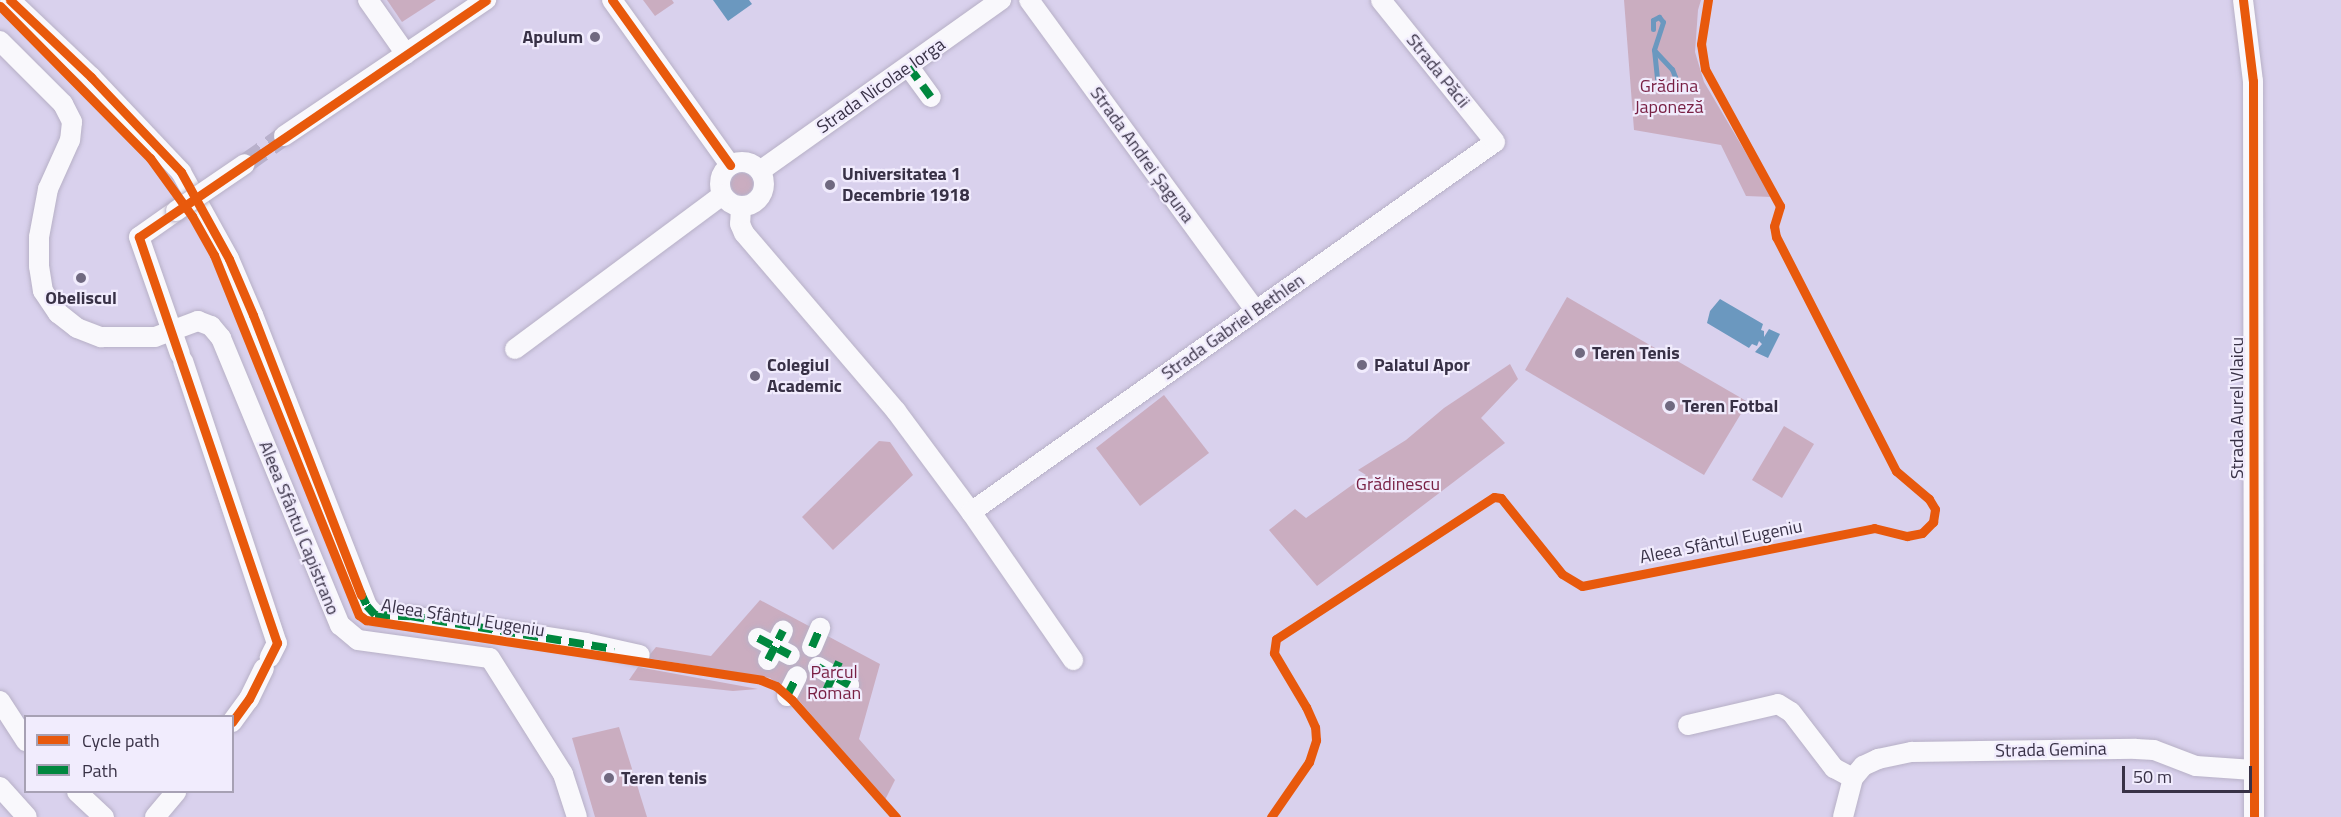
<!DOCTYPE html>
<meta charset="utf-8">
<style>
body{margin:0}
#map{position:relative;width:2341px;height:817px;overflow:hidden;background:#d9d1ed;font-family:"Titillium Web",sans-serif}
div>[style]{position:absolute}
.green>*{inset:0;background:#caadc0}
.round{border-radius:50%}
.water>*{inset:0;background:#6b98bf}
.stream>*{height:5px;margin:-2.5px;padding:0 2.5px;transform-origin:2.5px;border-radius:2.5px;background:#6b98bf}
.minor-tunnel>*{height:20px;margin-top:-10px;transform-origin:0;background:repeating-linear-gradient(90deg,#b9b1cc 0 20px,transparent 0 30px)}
.roads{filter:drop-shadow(0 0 2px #b7b0c6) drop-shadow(0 0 2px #b7b0c6)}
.minor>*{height:20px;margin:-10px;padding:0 10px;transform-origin:10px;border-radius:10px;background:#f9f8fc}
.minor>.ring{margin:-10px;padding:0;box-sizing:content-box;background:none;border:20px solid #f9f8fc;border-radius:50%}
.bridges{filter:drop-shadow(0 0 2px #b7b0c6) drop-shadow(0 0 2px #b7b0c6)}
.minor-bridge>*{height:20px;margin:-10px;padding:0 10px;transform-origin:10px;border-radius:10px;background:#f9f8fc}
.quiet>*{height:8px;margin-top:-4px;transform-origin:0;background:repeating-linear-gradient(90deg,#00873e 0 15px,transparent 0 23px)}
.cycleway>*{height:9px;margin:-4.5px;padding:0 4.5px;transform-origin:4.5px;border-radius:4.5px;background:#e8590c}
.dots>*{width:16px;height:16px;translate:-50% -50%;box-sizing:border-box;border:3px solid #f1ecfd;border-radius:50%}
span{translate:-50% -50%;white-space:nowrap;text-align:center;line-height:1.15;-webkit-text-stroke:4.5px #f1ecfd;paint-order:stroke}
.poi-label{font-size:18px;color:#383146;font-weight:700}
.right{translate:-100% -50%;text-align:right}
.left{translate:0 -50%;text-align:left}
.street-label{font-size:18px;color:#383146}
.park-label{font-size:18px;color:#781f43}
.legend{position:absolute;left:24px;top:715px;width:210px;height:78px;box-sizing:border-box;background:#f1ecfd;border:2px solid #a7a1b4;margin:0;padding:8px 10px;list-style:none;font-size:18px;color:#383146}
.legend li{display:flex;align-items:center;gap:12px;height:30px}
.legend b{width:30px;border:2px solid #a7a1b4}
.scale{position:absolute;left:2122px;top:766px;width:130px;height:27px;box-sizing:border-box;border:3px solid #383146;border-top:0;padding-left:8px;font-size:18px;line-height:21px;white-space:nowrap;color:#383146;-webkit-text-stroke:4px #f1ecfd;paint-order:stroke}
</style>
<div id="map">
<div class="green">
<i style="clip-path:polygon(387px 0,436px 0,402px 22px)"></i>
<i style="clip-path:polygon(643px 0,672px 0,674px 3px,655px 16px)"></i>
<i style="clip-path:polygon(1624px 0,1701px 0,1698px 10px,1695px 52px,1704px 82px,1772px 197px,1746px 196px,1721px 145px,1634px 130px)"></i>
<i class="round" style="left:731px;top:173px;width:22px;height:22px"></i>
<i style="clip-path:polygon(1567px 297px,1748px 402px,1704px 475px,1525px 370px)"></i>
<i style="clip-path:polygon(1510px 364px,1518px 379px,1481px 418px,1505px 443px,1317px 586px,1269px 530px,1295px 509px,1306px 518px,1366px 475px,1358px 470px,1406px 440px,1444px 408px)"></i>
<i style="clip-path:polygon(1164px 395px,1209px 453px,1140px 506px,1096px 448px)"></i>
<i style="clip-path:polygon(1784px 426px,1814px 444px,1782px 498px,1752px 480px)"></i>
<i style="clip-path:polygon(879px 441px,890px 442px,913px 475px,833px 550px,802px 517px)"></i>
<i style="clip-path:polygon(760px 600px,880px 664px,859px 739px,895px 780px,885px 800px,796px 697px,770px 678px,647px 658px,656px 647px,711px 656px)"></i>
<i style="clip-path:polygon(638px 667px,758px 689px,733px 691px,629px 680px)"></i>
<i style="clip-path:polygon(619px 727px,647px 817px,595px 817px,572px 738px)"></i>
</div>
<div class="water">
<i style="clip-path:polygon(713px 0,749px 0,752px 4px,728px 21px)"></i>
<i style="clip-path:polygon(1720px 299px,1763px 324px,1761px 330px,1764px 331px,1764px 337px,1769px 329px,1780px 334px,1768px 358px,1755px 352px,1762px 344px,1759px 341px,1757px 346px,1752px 344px,1749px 348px,1707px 323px,1710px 311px)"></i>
</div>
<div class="stream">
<i style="left:1653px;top:29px;width:9px;rotate:-90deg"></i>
<i style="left:1653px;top:20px;width:7px;rotate:-27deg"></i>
<i style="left:1659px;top:17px;width:6px;rotate:51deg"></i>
<i style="left:1663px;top:22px;width:29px;rotate:108deg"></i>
<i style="left:1654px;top:50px;width:26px;rotate:47deg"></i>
<i style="left:1672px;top:69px;width:9px;rotate:69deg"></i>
<i style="left:1675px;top:77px;width:9px;rotate:117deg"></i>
<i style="left:1671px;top:85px;width:6px;rotate:171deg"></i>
<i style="left:1665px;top:86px;width:11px;rotate:-135deg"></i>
<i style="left:1657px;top:78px;width:28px;rotate:-96deg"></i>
</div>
<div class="minor-tunnel">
<i style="left:246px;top:163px;width:47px;rotate:-35.4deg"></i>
</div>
<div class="roads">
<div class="minor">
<i style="left:10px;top:0;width:112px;rotate:43.5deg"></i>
<i style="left:91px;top:77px;width:131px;rotate:46.5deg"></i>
<i style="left:181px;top:172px;width:99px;rotate:61.1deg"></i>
<i style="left:229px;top:259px;width:61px;rotate:66.8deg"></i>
<i style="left:253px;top:315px;width:313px;rotate:68.6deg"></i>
<i style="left:367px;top:606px;width:12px;rotate:48deg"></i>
<i style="left:375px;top:615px;width:35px;rotate:2deg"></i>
<i style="left:410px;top:616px;width:178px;rotate:8.7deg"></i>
<i style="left:586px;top:643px;width:55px;rotate:12.5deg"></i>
<i style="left:368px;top:0;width:66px;rotate:54.9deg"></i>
<i style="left:612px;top:0;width:203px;rotate:54.4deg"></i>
<i style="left:1029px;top:0;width:384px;rotate:53.9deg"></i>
<i style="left:2243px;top:0;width:82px;rotate:83deg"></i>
<i style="left:2253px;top:81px;width:736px;rotate:89.92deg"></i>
<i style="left:0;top:41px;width:89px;rotate:45deg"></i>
<i style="left:63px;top:104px;width:20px;rotate:63deg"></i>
<i style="left:72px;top:122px;width:18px;rotate:96deg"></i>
<i style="left:70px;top:140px;width:54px;rotate:114.2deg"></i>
<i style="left:48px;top:189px;width:49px;rotate:100.6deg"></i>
<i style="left:39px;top:237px;width:29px;rotate:90deg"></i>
<i style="left:39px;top:266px;width:25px;rotate:81deg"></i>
<i style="left:43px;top:291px;width:27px;rotate:56deg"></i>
<i style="left:58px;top:313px;width:24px;rotate:38deg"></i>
<i style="left:77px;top:328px;width:26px;rotate:21deg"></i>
<i style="left:101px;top:337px;width:54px"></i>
<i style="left:155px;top:337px;width:46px;rotate:-20.4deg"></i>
<i style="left:198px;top:321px;width:14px;rotate:21deg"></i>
<i style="left:211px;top:326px;width:16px;rotate:50deg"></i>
<i style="left:221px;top:338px;width:311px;rotate:67.5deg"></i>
<i style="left:340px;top:625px;width:23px;rotate:40deg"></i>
<i style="left:358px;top:640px;width:133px;rotate:7.8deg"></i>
<i style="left:490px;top:658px;width:137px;rotate:57.8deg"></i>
<i style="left:563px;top:774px;width:45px;rotate:72deg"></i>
<i style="left:909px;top:67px;width:37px;rotate:54deg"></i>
<i style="left:284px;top:136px;width:244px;rotate:-34deg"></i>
<i class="ring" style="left:720px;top:162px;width:24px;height:24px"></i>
<i style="left:760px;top:171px;width:296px;rotate:-35.4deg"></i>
<i style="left:741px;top:207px;width:17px;rotate:93deg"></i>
<i style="left:740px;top:224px;width:10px;rotate:66deg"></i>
<i style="left:744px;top:233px;width:234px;rotate:49.5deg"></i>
<i style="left:896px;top:411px;width:126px;rotate:53.4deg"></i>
<i style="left:971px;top:512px;width:180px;rotate:55.4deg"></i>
<i style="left:176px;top:211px;width:45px;rotate:144.9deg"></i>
<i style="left:139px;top:237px;width:124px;rotate:70.7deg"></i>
<i style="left:515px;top:349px;width:258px;rotate:-36.6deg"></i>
<i style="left:183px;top:361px;width:297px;rotate:71.6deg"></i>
<i style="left:277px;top:643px;width:16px;rotate:117deg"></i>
<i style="left:971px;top:512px;width:641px;rotate:-35.23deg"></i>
<i style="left:1495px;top:142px;width:182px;rotate:-128.8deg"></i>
<i style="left:758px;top:638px;width:36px;rotate:28deg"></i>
<i style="left:812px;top:647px;width:21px;rotate:-67deg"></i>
<i style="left:768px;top:660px;width:33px;rotate:-63deg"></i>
<i style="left:818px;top:667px;width:36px;rotate:30deg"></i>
<i style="left:787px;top:696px;width:22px;rotate:-63deg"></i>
<i style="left:0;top:701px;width:48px;rotate:57deg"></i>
<i style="left:232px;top:722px;width:29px;rotate:-54deg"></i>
<i style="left:249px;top:699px;width:34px;rotate:-64deg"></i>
<i style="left:1688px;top:725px;width:92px;rotate:-13.1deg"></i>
<i style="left:1778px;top:704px;width:15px;rotate:32deg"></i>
<i style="left:1791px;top:712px;width:71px;rotate:52.5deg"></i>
<i style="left:1834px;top:768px;width:21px;rotate:28deg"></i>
<i style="left:0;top:787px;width:40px;rotate:48deg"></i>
<i style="left:77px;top:792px;width:37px;rotate:43deg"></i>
<i style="left:155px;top:817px;width:33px;rotate:-50deg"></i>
<i style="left:1843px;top:817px;width:40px;rotate:-75.6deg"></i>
<i style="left:1853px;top:778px;width:16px;rotate:-50deg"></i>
<i style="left:1863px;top:766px;width:17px;rotate:-25deg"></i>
<i style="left:1878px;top:759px;width:35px;rotate:-12deg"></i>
<i style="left:1912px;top:752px;width:224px;rotate:-0.8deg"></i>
<i style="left:2136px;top:749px;width:18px;rotate:3deg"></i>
<i style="left:2154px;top:750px;width:45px;rotate:20.9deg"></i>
<i style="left:2196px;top:766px;width:57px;rotate:4deg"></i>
</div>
</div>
<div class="bridges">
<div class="minor-bridge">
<i style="left:176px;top:211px;width:83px;rotate:-34.3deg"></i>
</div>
</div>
<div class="quiet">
<i style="left:909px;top:67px;width:37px;rotate:54deg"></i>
<i style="left:360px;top:591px;width:17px;rotate:65deg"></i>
<i style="left:367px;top:606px;width:12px;rotate:48deg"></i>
<i style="left:375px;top:615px;width:35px;rotate:2deg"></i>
<i style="left:410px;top:616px;width:207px;rotate:9.2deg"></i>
<i style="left:758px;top:638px;width:36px;rotate:28deg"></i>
<i style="left:812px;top:647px;width:21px;rotate:-67deg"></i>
<i style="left:768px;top:660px;width:33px;rotate:-63deg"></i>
<i style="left:818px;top:667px;width:36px;rotate:30deg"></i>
<i style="left:826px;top:691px;width:32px;rotate:-66deg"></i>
<i style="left:787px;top:696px;width:22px;rotate:-63deg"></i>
</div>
<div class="cycleway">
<i style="left:10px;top:0;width:112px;rotate:43.5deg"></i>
<i style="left:91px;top:77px;width:131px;rotate:46.5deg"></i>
<i style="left:181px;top:172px;width:99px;rotate:61.1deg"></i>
<i style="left:229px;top:259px;width:61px;rotate:66.8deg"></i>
<i style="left:253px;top:315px;width:300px;rotate:68.9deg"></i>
<i style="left:612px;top:0;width:203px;rotate:54.4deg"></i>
<i style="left:2243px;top:0;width:82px;rotate:83deg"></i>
<i style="left:2253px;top:81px;width:736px;rotate:89.92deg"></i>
<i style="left:0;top:6px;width:214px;rotate:45.4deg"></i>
<i style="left:150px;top:158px;width:72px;rotate:54.1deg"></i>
<i style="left:192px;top:216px;width:45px;rotate:60.6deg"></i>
<i style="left:214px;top:255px;width:388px;rotate:68.1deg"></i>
<i style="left:359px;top:615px;width:9px;rotate:36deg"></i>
<i style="left:366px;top:620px;width:400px;rotate:8.6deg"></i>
<i style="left:761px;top:680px;width:16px;rotate:22deg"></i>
<i style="left:776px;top:686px;width:21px;rotate:41deg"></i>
<i style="left:792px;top:700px;width:157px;rotate:48.4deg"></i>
<i style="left:232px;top:722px;width:29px;rotate:-54deg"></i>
<i style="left:249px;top:699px;width:63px;rotate:-63.4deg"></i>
<i style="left:277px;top:643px;width:429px;rotate:-108.8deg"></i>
<i style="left:139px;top:237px;width:420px;rotate:-34.3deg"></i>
<i style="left:1271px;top:817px;width:67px;rotate:-55.4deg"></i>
<i style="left:1309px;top:762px;width:23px;rotate:-72deg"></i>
<i style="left:1316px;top:740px;width:13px;rotate:-94deg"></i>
<i style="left:1315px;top:727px;width:22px;rotate:-114deg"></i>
<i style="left:1306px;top:707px;width:63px;rotate:-120.7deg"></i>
<i style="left:1274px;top:653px;width:14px;rotate:-82deg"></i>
<i style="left:1276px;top:639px;width:260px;rotate:-33.1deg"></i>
<i style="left:1494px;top:497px;width:7px;rotate:8deg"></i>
<i style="left:1501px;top:498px;width:97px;rotate:51.2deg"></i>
<i style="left:1562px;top:574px;width:23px;rotate:31deg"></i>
<i style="left:1582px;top:586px;width:298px;rotate:-11.2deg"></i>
<i style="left:1874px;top:528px;width:34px;rotate:14deg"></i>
<i style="left:1907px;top:536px;width:15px;rotate:-11deg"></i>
<i style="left:1922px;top:533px;width:16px;rotate:-45deg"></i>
<i style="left:1933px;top:522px;width:13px;rotate:-81deg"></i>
<i style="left:1935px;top:509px;width:12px;rotate:-121deg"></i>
<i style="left:1929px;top:499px;width:43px;rotate:-139.7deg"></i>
<i style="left:1896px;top:471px;width:263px;rotate:-117.1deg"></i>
<i style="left:1776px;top:237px;width:11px;rotate:-100deg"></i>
<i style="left:1774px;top:226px;width:21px;rotate:-73deg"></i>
<i style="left:1780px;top:206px;width:156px;rotate:-118.7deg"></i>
<i style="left:1705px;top:69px;width:25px;rotate:-99deg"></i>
<i style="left:1701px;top:44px;width:45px;rotate:-81deg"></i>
</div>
<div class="dots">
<i style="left:595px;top:37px;background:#706980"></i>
<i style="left:830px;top:185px;background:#706980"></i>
<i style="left:81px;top:278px;background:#706980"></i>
<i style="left:1580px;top:353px;background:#706980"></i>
<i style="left:1362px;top:365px;background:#706980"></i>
<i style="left:755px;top:376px;background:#706980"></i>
<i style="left:1670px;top:406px;background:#706980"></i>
<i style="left:609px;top:778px;background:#706980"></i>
</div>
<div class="poi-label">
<span class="right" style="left:583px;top:37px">Apulum</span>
<span class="left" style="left:842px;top:185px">Universitatea 1<br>Decembrie 1918</span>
<span style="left:81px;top:298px">Obeliscul</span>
<span class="left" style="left:1592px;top:353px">Teren Tenis</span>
<span class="left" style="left:1374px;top:365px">Palatul Apor</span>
<span class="left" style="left:767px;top:376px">Colegiul<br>Academic</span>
<span class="left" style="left:1682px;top:406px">Teren Fotbal</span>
<span class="left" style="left:621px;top:778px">Teren tenis</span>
</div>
<div class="street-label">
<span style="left:1438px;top:71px;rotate:51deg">Strada Păcii</span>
<span style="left:881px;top:86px;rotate:-35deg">Strada Nicolae Iorga</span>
<span style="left:1142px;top:155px;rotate:54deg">Strada Andrei Șaguna</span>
<span style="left:1233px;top:327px;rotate:-35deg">Strada Gabriel Bethlen</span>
<span style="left:2237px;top:408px;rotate:-90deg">Strada Aurel Vlaicu</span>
<span style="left:299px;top:528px;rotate:68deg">Aleea Sfântul Capistrano</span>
<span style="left:1721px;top:542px;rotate:-11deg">Aleea Sfântul Eugeniu</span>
<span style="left:463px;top:618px;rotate:9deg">Aleea Sfântul Eugeniu</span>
<span style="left:2051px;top:750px;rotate:-1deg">Strada Gemina</span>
</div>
<div class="park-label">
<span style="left:1669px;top:97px">Grădina<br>Japoneză</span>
<span style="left:1398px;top:484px">Grădinescu</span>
<span style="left:834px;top:683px">Parcul<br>Roman</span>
</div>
<ul class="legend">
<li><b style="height:8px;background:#e8590c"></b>Cycle path</li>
<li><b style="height:8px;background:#00873e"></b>Path</li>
</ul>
<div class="scale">50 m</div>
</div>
